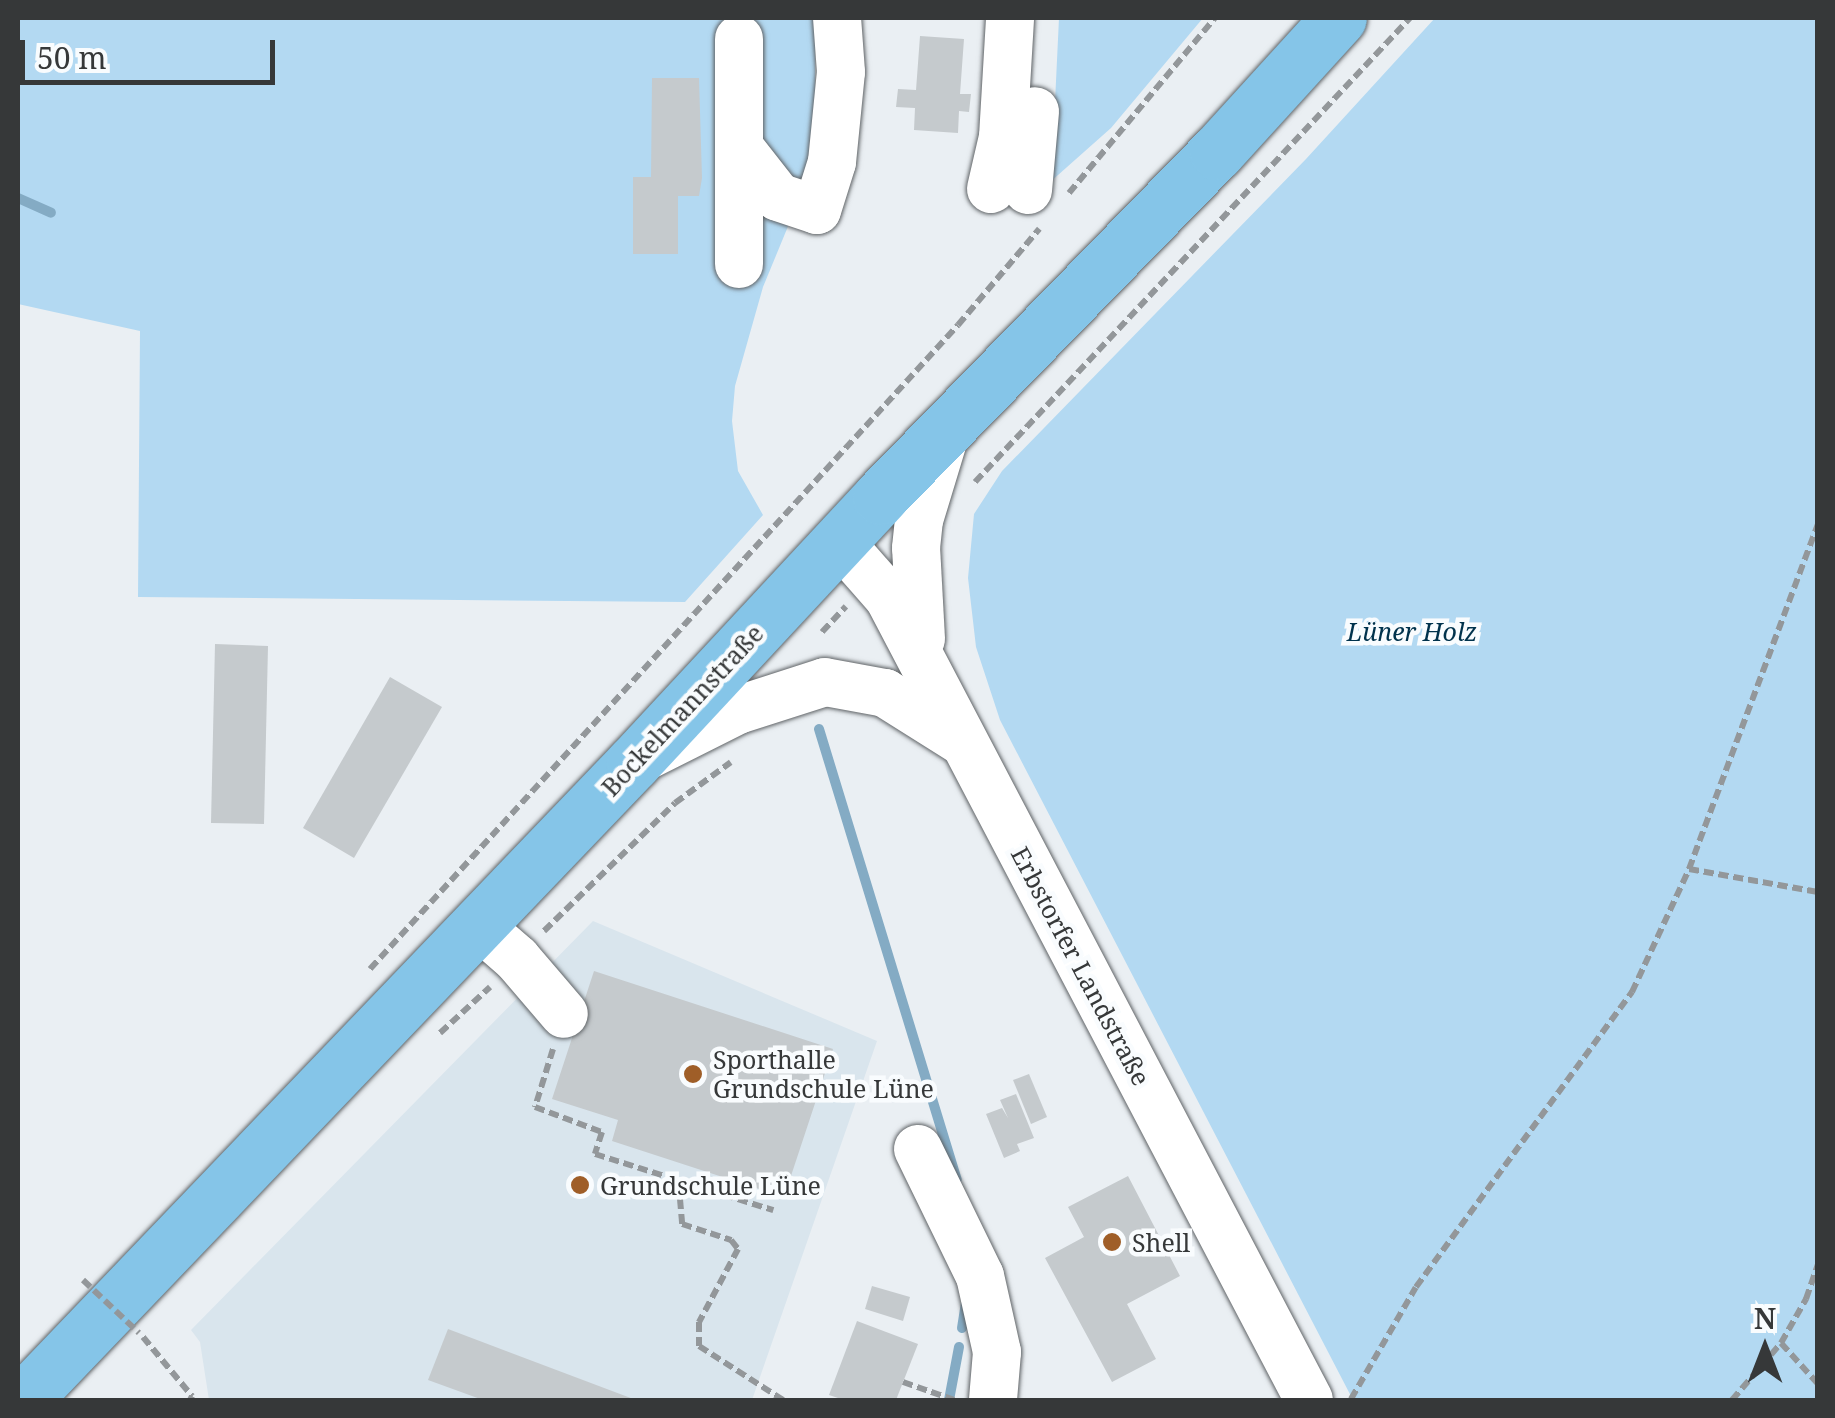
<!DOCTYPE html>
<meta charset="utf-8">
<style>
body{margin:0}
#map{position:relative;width:1835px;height:1418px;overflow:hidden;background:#eaeff3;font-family:"Noto Serif",serif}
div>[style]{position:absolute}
.built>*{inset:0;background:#d9e5ed}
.green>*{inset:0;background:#b3d9f2}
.stream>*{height:10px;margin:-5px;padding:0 5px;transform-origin:5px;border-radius:5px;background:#84abc4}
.building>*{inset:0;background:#c5cacd}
.path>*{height:6px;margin-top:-3px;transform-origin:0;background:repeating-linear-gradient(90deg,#93979a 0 10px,transparent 0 15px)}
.roads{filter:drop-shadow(0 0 2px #606467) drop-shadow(0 0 2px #606467)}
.minor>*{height:48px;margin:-24px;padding:0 24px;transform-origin:24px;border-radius:24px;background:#fff}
.major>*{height:55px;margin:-27.5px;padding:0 27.5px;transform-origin:27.5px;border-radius:27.5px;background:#85c5e8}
.path-bridge>*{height:6px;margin-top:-3px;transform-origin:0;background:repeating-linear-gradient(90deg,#93979a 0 10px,transparent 0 15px)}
.dots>*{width:28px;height:28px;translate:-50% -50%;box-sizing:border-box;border:5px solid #f9fcfe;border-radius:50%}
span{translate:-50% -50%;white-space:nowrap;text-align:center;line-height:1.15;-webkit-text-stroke:9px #f9fcfe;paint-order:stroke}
.park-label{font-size:25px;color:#00324c;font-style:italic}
.street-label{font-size:25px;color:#363839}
.poi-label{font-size:25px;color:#363839}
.left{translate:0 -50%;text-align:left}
.frame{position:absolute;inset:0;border:20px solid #363839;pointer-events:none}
.north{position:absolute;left:1715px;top:1298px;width:100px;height:100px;-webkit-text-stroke:8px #f9fcfe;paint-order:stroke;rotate:0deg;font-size:28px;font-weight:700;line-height:40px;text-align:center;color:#363839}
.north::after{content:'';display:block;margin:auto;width:35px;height:45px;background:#363839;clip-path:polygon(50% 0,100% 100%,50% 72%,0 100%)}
.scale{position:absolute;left:20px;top:40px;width:255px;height:45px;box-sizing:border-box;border:5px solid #363839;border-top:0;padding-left:12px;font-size:30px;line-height:35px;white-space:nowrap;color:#363839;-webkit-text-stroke:8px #f9fcfe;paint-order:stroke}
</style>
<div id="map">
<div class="built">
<i style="clip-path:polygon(593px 921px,877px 1041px,752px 1400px,209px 1400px,200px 1342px,191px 1330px)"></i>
</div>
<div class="green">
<i style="clip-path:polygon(18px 18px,815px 18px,815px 161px,763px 287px,735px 386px,732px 421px,738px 471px,763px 515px,685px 602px,138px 597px,140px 331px,18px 304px)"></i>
<i style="clip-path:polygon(1059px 18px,1203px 18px,1111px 128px,1040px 191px,1055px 102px)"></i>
<i style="clip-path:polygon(1435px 18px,1817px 18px,1817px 1400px,1353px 1400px,1000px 720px,976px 647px,968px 578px,974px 514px,1002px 471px,1306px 159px)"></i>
</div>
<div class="stream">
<i style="left:18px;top:198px;width:36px;rotate:24deg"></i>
<i style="left:819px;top:729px;width:471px;rotate:73deg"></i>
<i style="left:962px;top:1328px;width:24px;rotate:-81deg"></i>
<i style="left:949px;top:1400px;width:54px;rotate:-79.3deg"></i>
</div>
<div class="building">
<i style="clip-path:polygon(920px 36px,964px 39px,960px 94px,971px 94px,969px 112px,959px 111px,958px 133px,914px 130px,915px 108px,896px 107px,898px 89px,916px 90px)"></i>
<i style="clip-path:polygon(652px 78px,699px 78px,702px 178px,699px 196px,678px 196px,678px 254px,633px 254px,633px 177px,651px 177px)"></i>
<i style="clip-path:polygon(215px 644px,268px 646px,264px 824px,211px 823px)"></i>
<i style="clip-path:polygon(390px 677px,442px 707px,354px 858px,303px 828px)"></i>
<i style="clip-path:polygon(594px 971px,833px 1049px,784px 1197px,612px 1141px,618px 1120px,552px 1099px)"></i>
<i style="clip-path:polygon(1029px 1074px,1047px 1117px,1031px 1124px,1013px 1080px)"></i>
<i style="clip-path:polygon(1016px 1094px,1034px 1138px,1017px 1144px,1020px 1151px,1004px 1158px,986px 1114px,1002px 1108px,1008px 1118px,1000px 1100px)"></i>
<i style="clip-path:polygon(1128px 1176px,1180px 1276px,1127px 1304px,1156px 1359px,1112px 1382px,1045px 1258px,1084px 1237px,1068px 1207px)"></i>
<i style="clip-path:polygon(872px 1286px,910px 1297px,903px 1321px,865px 1309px)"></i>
<i style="clip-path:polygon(857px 1321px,918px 1344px,896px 1400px,844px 1400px,829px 1395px)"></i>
<i style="clip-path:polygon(448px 1329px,636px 1400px,483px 1400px,428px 1380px)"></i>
</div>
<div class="path">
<i style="left:1069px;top:193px;width:228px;rotate:-50.2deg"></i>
<i style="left:975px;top:482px;width:636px;rotate:-46.85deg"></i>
<i style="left:822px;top:632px;width:35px;rotate:-47deg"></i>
<i style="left:1689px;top:869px;width:131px;rotate:10.1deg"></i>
<i style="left:544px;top:931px;width:183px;rotate:-44.3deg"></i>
<i style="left:675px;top:803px;width:69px;rotate:-36.2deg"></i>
<i style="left:370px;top:969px;width:872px;rotate:-47.6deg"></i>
<i style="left:958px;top:325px;width:126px;rotate:-49.8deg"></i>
<i style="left:440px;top:1033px;width:68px;rotate:-42.6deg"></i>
<i style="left:553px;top:1049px;width:61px;rotate:107.2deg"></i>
<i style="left:535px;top:1107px;width:72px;rotate:20.5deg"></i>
<i style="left:602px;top:1132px;width:23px;rotate:108deg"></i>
<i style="left:595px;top:1154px;width:187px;rotate:17.5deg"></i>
<i style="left:686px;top:1183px;width:17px;rotate:111deg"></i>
<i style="left:680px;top:1199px;width:25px;rotate:85deg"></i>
<i style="left:682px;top:1224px;width:52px;rotate:18.1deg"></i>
<i style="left:731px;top:1240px;width:11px;rotate:52deg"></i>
<i style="left:738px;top:1249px;width:83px;rotate:118.1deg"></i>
<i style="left:699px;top:1322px;width:24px;rotate:90deg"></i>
<i style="left:699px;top:1346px;width:100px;rotate:32.7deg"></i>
<i style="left:143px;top:1337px;width:77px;rotate:50.3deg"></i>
<i style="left:192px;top:1396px;width:4px;rotate:117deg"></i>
<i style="left:1781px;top:1343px;width:55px;rotate:47.9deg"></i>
<i style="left:903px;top:1382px;width:54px;rotate:19.4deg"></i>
<i style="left:1351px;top:1399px;width:129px;rotate:-59.9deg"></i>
<i style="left:1416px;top:1287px;width:366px;rotate:-53.8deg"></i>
<i style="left:1632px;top:992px;width:136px;rotate:-65.1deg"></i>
<i style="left:1689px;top:869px;width:368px;rotate:-69.5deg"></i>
<i style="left:1732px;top:1400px;width:75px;rotate:-49.3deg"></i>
<i style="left:1781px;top:1343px;width:51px;rotate:-60.4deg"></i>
<i style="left:1806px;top:1299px;width:36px;rotate:-71deg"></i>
</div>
<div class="roads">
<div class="minor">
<i style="left:739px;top:147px;width:63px;rotate:52deg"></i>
<i style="left:778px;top:197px;width:41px;rotate:18.4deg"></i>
<i style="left:817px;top:210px;width:50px;rotate:-72.6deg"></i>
<i style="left:832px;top:162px;width:90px;rotate:-84.3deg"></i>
<i style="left:841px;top:72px;width:54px;rotate:-94.2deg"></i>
<i style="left:991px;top:189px;width:53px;rotate:-77deg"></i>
<i style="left:1003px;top:137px;width:119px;rotate:-86.6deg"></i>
<i style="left:1028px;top:190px;width:79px;rotate:-84.9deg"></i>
<i style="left:739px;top:264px;width:225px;rotate:-90deg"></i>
<i style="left:839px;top:541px;width:76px;rotate:48.7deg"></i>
<i style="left:889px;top:598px;width:905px;rotate:62.36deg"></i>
<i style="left:921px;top:639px;width:91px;rotate:-93.1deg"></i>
<i style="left:916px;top:548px;width:28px;rotate:-84deg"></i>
<i style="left:919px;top:520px;width:96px;rotate:-73.1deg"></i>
<i style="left:646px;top:756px;width:103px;rotate:-26.6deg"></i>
<i style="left:738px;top:710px;width:91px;rotate:-17.8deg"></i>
<i style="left:825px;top:682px;width:61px;rotate:10.4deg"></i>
<i style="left:885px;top:693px;width:92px;rotate:32.1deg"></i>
<i style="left:478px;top:925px;width:52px;rotate:41.1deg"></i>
<i style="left:517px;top:959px;width:72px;rotate:49.5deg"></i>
<i style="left:918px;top:1149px;width:141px;rotate:64deg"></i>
<i style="left:980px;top:1276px;width:78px;rotate:77.4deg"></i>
<i style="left:997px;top:1352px;width:48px;rotate:94.8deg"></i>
</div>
<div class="major">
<i style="left:23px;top:1400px;width:883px;rotate:-46.24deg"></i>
<i style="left:634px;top:762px;width:362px;rotate:-47.1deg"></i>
<i style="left:880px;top:497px;width:482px;rotate:-45.7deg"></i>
<i style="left:1217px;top:152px;width:181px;rotate:-47.7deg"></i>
</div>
</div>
<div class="path-bridge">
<i style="left:83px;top:1280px;width:77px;rotate:43.4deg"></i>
</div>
<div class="dots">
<i style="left:693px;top:1074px;background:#9f5e28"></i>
<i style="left:580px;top:1185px;background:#9f5e28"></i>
<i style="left:1112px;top:1242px;background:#9f5e28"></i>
</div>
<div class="park-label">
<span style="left:1412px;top:631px">Lüner Holz</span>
</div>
<div class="street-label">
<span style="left:682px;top:710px;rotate:-47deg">Bockelmannstraße</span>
<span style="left:1081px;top:966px;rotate:62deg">Erbstorfer Landstraße</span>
</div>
<div class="poi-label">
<span class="left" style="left:713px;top:1074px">Sporthalle<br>Grundschule Lüne</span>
<span class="left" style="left:600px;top:1185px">Grundschule Lüne</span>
<span class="left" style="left:1132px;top:1242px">Shell</span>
</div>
<div class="frame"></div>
<div class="north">N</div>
<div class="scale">50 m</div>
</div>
